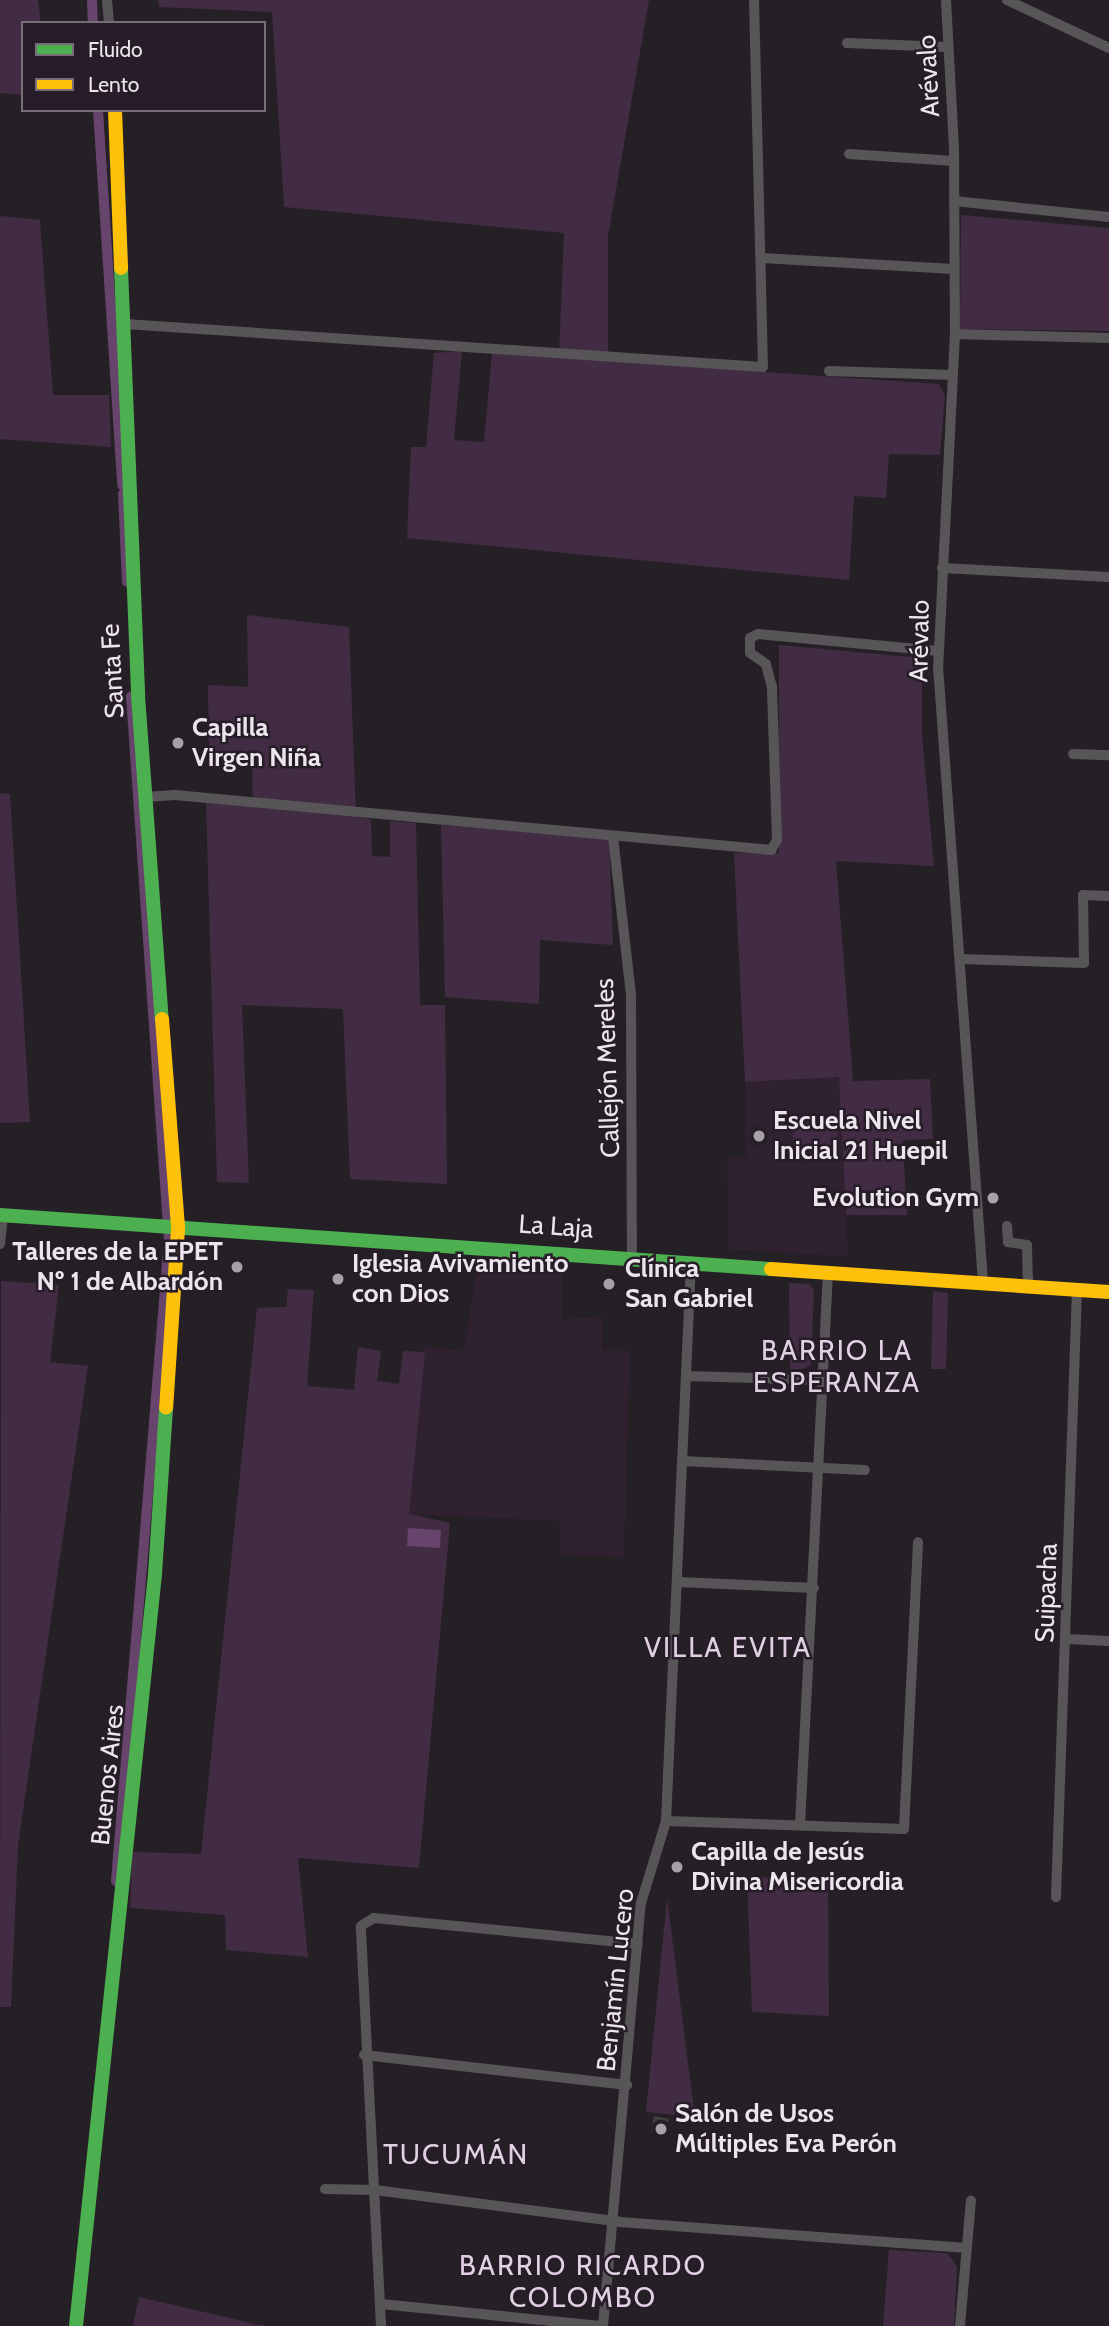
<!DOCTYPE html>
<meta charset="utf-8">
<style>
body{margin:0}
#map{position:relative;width:1109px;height:2326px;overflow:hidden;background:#252025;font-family:Cabin,sans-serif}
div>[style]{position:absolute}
.built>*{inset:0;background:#2f212f}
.green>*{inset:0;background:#422c44}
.water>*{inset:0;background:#67446b}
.canal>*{height:10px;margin:-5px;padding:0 5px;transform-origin:5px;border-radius:5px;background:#67446b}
.building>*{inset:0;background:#423e42}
.street>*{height:10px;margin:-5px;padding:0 5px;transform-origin:5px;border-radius:5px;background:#585558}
.fast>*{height:14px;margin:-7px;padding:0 7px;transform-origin:7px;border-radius:7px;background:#4caf50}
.slow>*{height:14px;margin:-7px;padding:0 7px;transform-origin:7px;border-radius:7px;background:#ffc107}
.dots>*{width:19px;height:19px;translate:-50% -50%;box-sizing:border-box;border:4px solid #271d28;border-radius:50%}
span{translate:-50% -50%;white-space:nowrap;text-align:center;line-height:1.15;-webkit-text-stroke:5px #271d28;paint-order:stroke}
.street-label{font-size:26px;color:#ece5ed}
.poi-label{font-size:26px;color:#ece5ed;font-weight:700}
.left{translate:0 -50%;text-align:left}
.right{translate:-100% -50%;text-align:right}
.neighbourhood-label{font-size:28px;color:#dfd1e1;letter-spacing:2px}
.legend{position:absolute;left:21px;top:21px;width:245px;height:91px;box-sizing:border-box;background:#271d28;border:2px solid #766d77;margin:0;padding:9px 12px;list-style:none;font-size:21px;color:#ece5ed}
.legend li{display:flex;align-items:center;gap:14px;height:35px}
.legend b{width:35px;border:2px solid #766d77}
</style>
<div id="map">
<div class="built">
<i style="clip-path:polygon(839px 1076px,848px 1257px,728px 1249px,727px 1157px,746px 1157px,745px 1082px)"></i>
<i style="clip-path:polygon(478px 1262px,562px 1267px,562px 1319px,603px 1317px,602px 1350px,630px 1351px,624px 1557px,560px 1555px,560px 1521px,409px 1514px,425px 1346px,464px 1351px)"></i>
</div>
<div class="green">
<i style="clip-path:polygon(0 0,38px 0,41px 23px,23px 23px,23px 95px,0 93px)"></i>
<i style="clip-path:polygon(158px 0,649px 0,608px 236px,608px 361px,939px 384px,945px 395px,940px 455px,889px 454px,886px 498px,854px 496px,849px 580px,407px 538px,411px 447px,426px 447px,434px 353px,462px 351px,454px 440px,484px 442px,492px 353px,559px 357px,564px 233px,284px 207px,272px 12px,159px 7px)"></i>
<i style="clip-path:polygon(961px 215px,1109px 228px,1109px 331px,960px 329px)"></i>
<i style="clip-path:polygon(0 216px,40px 220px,53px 395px,109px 395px,111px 447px,0 439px)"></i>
<i style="clip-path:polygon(247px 615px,349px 627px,356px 817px,371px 819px,372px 856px,390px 857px,390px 821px,416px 823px,420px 1005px,445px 1005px,447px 1184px,350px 1179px,343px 1009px,242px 1005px,249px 1183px,217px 1182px,206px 801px,253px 806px,252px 756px,209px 754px,208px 685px,248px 687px)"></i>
<i style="clip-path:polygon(779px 645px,922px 658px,922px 736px,934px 866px,836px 861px,853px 1081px,930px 1079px,933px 1139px,903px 1140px,907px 1215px,846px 1215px,839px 1077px,745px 1082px,734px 853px,779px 853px)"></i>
<i style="clip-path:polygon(0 793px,10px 794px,30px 1122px,0 1123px)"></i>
<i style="clip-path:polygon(441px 825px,609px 839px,613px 945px,540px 940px,539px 1004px,445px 997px)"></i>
<i style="clip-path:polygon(793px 1123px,837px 1124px,837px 1147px,793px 1147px)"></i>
<i style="clip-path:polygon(1px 1281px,59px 1285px,50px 1362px,88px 1366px,18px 1845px,11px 2007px,0 2007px)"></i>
<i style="clip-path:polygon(789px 1283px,810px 1284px,814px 1291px,811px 1365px,803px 1369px,790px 1369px)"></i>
<i style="clip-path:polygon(288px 1289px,314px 1290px,307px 1386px,354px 1390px,358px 1347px,381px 1351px,377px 1381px,399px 1384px,403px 1351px,425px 1352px,409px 1514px,450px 1523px,419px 1868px,298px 1858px,308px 1957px,226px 1950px,225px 1915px,130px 1908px,132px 1852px,201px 1854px,257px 1308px,286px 1307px)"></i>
<i style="clip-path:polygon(933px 1291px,948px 1293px,946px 1369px,931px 1369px)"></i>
<i style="clip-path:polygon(747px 1877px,828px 1879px,829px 2016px,752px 2012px)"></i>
<i style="clip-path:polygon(667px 1898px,685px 2040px,695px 2117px,646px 2112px)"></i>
<i style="clip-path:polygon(889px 2250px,946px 2253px,952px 2259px,957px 2267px,954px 2326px,883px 2326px)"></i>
<i style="clip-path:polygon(139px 2297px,265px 2326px,133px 2326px)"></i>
</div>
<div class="water">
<i style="clip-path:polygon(408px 1528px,441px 1530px,440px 1548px,407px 1546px)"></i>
</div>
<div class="canal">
<i style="left:92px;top:0;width:23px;rotate:88deg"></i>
<i style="left:98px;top:110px;width:376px;rotate:86.3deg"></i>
<i style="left:123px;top:494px;width:88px;rotate:87.4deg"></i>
<i style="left:116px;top:1881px;width:642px;rotate:-85.27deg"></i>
<i style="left:169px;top:1241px;width:546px;rotate:-93.99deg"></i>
</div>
<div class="building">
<i style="clip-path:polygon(654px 2116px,669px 2119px,666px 2135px,651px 2132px)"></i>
</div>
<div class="street">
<i style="left:107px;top:0;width:23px;rotate:85deg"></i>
<i style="left:946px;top:0;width:150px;rotate:86.9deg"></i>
<i style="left:954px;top:150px;width:184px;rotate:89.7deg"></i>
<i style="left:955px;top:334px;width:332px;rotate:92.9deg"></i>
<i style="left:938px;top:666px;width:618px;rotate:85.82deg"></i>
<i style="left:1007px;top:0;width:113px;rotate:25.2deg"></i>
<i style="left:847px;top:43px;width:101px;rotate:2.3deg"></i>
<i style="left:849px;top:154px;width:105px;rotate:3.8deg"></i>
<i style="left:954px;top:201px;width:156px;rotate:5.9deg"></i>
<i style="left:762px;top:258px;width:192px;rotate:3.3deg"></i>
<i style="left:125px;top:324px;width:639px;rotate:3.86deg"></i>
<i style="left:763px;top:367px;width:367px;rotate:-91.4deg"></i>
<i style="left:955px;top:334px;width:154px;rotate:1.5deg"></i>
<i style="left:829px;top:371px;width:124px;rotate:1.8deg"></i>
<i style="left:942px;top:568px;width:167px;rotate:3.1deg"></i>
<i style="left:1073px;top:754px;width:36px;rotate:2deg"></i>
<i style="left:145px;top:797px;width:30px;rotate:-4deg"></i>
<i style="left:175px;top:795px;width:599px;rotate:5.27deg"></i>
<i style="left:771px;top:850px;width:12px;rotate:-59deg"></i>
<i style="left:777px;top:840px;width:153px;rotate:-91.9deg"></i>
<i style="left:772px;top:687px;width:24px;rotate:-105deg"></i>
<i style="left:766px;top:664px;width:19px;rotate:-145deg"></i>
<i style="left:750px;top:653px;width:15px;rotate:-90deg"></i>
<i style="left:750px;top:638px;width:9px;rotate:-27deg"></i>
<i style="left:758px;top:634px;width:181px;rotate:5.4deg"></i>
<i style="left:613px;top:837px;width:159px;rotate:83.5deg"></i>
<i style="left:631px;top:995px;width:262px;rotate:89.8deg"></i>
<i style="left:960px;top:959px;width:124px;rotate:1.8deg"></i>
<i style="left:1084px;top:963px;width:68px;rotate:-90.8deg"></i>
<i style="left:1083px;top:895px;width:26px;rotate:2deg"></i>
<i style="left:1007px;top:1226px;width:16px;rotate:86deg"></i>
<i style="left:1008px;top:1242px;width:19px;rotate:9deg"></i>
<i style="left:1027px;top:1245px;width:41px;rotate:88.6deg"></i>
<i style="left:0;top:1244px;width:29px;rotate:-84deg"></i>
<i style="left:686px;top:1376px;width:134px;rotate:1.7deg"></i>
<i style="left:682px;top:1461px;width:183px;rotate:2.8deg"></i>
<i style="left:678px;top:1582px;width:136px;rotate:2.5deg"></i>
<i style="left:1067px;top:1639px;width:42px;rotate:2.7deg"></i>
<i style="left:666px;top:1821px;width:238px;rotate:1.9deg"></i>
<i style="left:904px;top:1829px;width:287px;rotate:-87.2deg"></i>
<i style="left:800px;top:1825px;width:554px;rotate:-87.1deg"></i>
<i style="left:1056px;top:1897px;width:607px;rotate:-88.02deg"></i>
<i style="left:364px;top:2055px;width:265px;rotate:6.5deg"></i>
<i style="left:325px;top:2189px;width:50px;rotate:1.1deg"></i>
<i style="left:375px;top:2190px;width:247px;rotate:7.4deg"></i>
<i style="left:620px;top:2222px;width:348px;rotate:4.3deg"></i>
<i style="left:381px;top:2304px;width:221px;rotate:5.7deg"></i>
<i style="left:381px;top:2326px;width:400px;rotate:-92.9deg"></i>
<i style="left:361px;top:1926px;width:15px;rotate:-32deg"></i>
<i style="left:374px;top:1918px;width:265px;rotate:5.6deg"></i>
<i style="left:603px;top:2326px;width:425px;rotate:-84.9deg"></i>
<i style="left:641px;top:1903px;width:86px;rotate:-73deg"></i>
<i style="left:666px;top:1821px;width:560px;rotate:-87.44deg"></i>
<i style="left:960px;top:2326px;width:126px;rotate:-85deg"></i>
</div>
<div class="fast">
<i style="left:121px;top:268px;width:428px;rotate:87.7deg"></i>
<i style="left:138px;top:696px;width:324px;rotate:85.8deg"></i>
<i style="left:0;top:1215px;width:773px;rotate:4.01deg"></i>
<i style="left:76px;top:2326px;width:756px;rotate:-84deg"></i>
<i style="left:155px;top:1574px;width:166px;rotate:-86.2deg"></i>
</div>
<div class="slow">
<i style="left:115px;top:110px;width:158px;rotate:87.8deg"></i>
<i style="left:162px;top:1019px;width:211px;rotate:85.6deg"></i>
<i style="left:178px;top:1229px;width:179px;rotate:93.8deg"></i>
<i style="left:771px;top:1269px;width:339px;rotate:3.9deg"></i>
</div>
<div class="dots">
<i style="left:178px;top:743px;background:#a6a0a7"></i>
<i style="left:759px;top:1136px;background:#a6a0a7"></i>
<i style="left:993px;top:1198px;background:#a6a0a7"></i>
<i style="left:237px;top:1267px;background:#a6a0a7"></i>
<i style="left:338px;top:1279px;background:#a6a0a7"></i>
<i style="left:609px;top:1284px;background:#a6a0a7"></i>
<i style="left:677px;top:1867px;background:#a6a0a7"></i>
<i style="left:661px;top:2129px;background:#a6a0a7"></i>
</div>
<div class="street-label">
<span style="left:929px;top:76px;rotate:-93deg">Arévalo</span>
<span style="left:920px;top:641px;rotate:-89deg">Arévalo</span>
<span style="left:113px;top:671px;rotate:-93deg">Santa Fe</span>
<span style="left:608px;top:1068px;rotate:-92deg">Callejón Mereles</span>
<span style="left:556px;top:1227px;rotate:4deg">La Laja</span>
<span style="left:1047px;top:1593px;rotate:-88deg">Suipacha</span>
<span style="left:108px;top:1775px;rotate:-84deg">Buenos Aires</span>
<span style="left:616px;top:1980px;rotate:-84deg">Benjamín Lucero</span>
</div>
<div class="poi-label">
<span class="left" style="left:192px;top:743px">Capilla<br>Virgen Niña</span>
<span class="left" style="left:773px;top:1136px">Escuela Nivel<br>Inicial 21 Huepil</span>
<span class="right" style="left:979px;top:1198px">Evolution Gym</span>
<span class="right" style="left:223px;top:1267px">Talleres de la EPET<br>Nº 1 de Albardón</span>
<span class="left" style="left:352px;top:1279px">Iglesia Avivamiento<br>con Dios</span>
<span class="left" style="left:625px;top:1284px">Clínica<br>San Gabriel</span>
<span class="left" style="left:691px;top:1867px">Capilla de Jesús<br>Divina Misericordia</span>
<span class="left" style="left:675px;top:2129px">Salón de Usos<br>Múltiples Eva Perón</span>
</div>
<div class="neighbourhood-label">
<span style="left:837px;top:1366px">BARRIO LA<br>ESPERANZA</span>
<span style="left:728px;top:1647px">VILLA EVITA</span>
<span style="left:456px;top:2154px">TUCUMÁN</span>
<span style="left:583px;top:2281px">BARRIO RICARDO<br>COLOMBO</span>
</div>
<ul class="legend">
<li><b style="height:9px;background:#4caf50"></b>Fluido</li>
<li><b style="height:9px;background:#ffc107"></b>Lento</li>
</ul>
</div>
